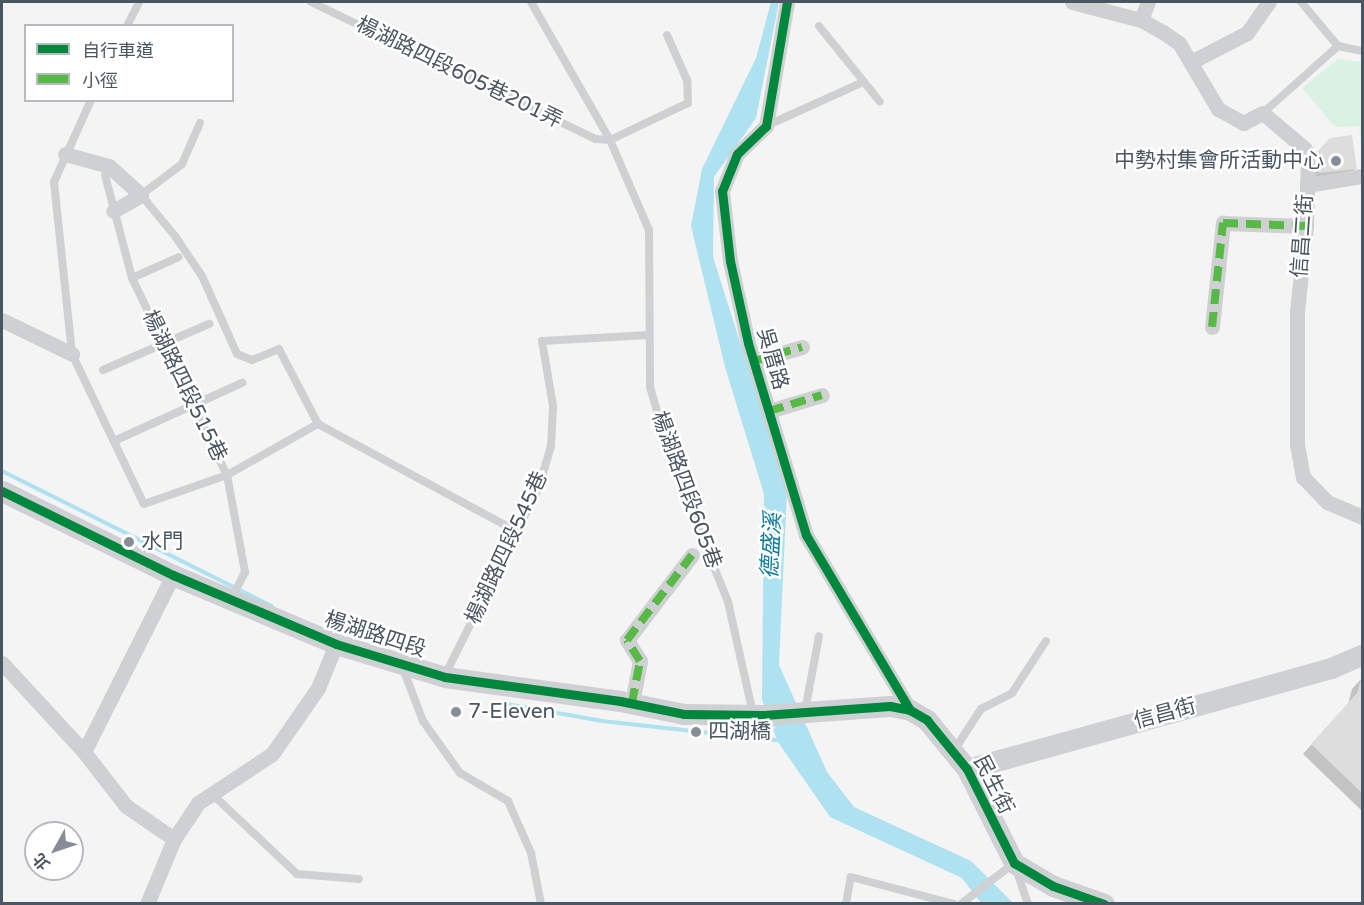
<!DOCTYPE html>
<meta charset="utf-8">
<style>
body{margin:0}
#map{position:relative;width:1364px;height:905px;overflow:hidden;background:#f4f4f4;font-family:"Varela Round","Noto Sans TC",sans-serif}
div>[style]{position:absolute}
.green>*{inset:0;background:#d9f2e3}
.water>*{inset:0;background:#aee2f0}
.shadow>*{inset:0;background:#0003}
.stream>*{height:4px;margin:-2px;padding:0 2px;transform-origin:2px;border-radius:2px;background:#aee2f0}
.building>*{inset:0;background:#ddddde}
.lane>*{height:8px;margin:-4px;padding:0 4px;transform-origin:4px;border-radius:4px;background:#ced0d2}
.street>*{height:15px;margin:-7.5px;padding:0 7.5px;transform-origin:7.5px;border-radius:7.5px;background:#ced0d2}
.secondary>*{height:21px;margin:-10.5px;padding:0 10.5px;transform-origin:10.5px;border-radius:10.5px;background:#ced0d4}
.quiet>*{height:8px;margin-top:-4px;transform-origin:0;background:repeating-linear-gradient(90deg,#58b947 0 15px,transparent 0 23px)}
.cycleway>*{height:9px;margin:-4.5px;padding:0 4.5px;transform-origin:4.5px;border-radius:4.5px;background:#00873e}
.dots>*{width:16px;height:16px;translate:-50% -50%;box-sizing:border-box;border:3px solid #fff;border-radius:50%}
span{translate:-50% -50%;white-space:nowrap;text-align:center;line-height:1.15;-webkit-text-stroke:5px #fff;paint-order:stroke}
.street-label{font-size:21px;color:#4a5661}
.poi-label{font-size:21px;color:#4a5661}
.right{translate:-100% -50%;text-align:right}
.left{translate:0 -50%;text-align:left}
.water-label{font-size:22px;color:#0c7c9b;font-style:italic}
.frame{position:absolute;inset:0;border:3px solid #4a5661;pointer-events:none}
.legend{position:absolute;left:24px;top:24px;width:210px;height:78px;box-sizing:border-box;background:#fff;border:2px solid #b7bbc0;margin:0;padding:8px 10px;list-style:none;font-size:18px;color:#4a5661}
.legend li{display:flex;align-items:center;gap:12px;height:30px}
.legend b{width:30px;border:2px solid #b7bbc0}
.north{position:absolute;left:24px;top:821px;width:60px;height:60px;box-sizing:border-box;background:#fff;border:2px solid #b7bbc0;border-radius:50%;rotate:230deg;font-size:16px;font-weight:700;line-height:24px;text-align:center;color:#4a5661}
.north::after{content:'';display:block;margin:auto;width:21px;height:27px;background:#868d94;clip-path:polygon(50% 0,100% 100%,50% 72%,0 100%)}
</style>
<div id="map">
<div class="green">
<i style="clip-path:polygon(1338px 59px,1362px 62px,1362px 154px,1359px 126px,1335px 127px,1302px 88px)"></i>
</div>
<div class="water">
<i style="clip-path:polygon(771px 2px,779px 2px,756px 118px,714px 177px,713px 257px,787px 490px,779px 665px,827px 772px,854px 807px,971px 861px,1013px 903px,981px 903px,962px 878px,830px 817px,778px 742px,762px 700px,764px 494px,725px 367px,691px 226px,702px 169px,756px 58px)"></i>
</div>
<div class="shadow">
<i style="clip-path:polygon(1323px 146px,1355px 169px,1348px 176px,1312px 180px,1310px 161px)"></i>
<i style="clip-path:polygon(1362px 678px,1362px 811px,1303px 754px,1348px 704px,1352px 689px)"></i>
</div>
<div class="stream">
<i style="left:2px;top:471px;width:302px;rotate:26.6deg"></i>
<i style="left:507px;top:704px;width:97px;rotate:10.1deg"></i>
<i style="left:602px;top:721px;width:181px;rotate:6.3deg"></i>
</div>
<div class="building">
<i style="clip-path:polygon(1352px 135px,1357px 169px,1319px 173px,1316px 153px,1330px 138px)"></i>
<i style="clip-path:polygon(1362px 676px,1362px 793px,1311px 744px,1357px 693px)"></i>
</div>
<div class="lane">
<i style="left:311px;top:2px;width:316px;rotate:25.7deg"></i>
<i style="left:596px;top:139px;width:14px;rotate:4deg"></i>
<i style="left:610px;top:140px;width:86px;rotate:-25.4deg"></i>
<i style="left:688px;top:103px;width:23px;rotate:-92deg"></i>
<i style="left:687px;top:80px;width:49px;rotate:-114deg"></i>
<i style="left:531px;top:2px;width:159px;rotate:60.2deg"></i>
<i style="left:610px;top:140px;width:98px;rotate:66.6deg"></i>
<i style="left:649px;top:230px;width:157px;rotate:89.6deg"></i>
<i style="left:650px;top:387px;width:81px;rotate:73.6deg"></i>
<i style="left:673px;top:465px;width:148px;rotate:68.1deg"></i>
<i style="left:728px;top:602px;width:115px;rotate:77.4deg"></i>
<i style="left:1301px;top:2px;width:57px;rotate:49.9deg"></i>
<i style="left:127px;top:26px;width:27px;rotate:-63deg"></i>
<i style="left:819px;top:26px;width:97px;rotate:51.2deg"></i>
<i style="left:1338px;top:46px;width:25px;rotate:12deg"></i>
<i style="left:91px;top:100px;width:90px;rotate:114.3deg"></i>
<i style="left:54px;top:182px;width:173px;rotate:84deg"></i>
<i style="left:72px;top:354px;width:166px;rotate:64.4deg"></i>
<i style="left:144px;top:504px;width:88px;rotate:-19.3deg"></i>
<i style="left:227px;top:475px;width:104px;rotate:-29.3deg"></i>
<i style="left:1263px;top:113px;width:101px;rotate:-41.8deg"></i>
<i style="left:200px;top:123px;width:45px;rotate:113.7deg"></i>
<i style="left:182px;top:164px;width:51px;rotate:142.9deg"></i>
<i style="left:141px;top:195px;width:53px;rotate:50.3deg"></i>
<i style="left:175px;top:236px;width:48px;rotate:56deg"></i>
<i style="left:202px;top:276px;width:85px;rotate:65.8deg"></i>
<i style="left:237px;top:354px;width:16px;rotate:22deg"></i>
<i style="left:252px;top:360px;width:29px;rotate:-22deg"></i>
<i style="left:279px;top:349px;width:85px;rotate:62.5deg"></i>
<i style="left:766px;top:126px;width:107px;rotate:-24.4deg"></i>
<i style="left:105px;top:175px;width:106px;rotate:75.3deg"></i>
<i style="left:132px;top:278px;width:219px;rotate:64.3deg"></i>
<i style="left:227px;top:475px;width:99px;rotate:79.5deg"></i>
<i style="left:245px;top:572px;width:29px;rotate:117deg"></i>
<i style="left:132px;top:278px;width:51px;rotate:-24.1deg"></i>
<i style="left:103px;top:370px;width:116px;rotate:-23.5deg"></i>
<i style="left:318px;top:424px;width:227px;rotate:28.4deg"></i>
<i style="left:114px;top:441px;width:141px;rotate:-24.4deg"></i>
<i style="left:402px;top:666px;width:59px;rotate:69.1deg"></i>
<i style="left:423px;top:721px;width:64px;rotate:54.6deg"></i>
<i style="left:460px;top:773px;width:56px;rotate:30.3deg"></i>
<i style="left:508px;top:801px;width:57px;rotate:66.1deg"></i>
<i style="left:531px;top:853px;width:52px;rotate:78.9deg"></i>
<i style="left:445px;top:675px;width:210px;rotate:-63.4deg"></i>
<i style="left:539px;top:487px;width:43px;rotate:-73.7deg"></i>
<i style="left:551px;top:446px;width:40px;rotate:-87.1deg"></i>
<i style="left:553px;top:406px;width:66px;rotate:-99.6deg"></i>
<i style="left:542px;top:341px;width:106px;rotate:-3.2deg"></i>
<i style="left:805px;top:711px;width:76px;rotate:-79.4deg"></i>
<i style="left:955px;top:749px;width:48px;rotate:-57deg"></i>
<i style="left:981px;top:709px;width:35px;rotate:-27deg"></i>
<i style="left:1012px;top:693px;width:62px;rotate:-56.8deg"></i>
<i style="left:211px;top:793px;width:118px;rotate:43.3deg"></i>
<i style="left:297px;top:874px;width:62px;rotate:4.6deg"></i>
<i style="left:846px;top:904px;width:27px;rotate:-80deg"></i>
<i style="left:851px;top:877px;width:106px;rotate:14.7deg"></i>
<i style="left:961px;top:904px;width:67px;rotate:-37.7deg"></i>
<i style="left:1014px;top:863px;width:43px;rotate:71.1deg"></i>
</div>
<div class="street">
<i style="left:787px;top:2px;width:126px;rotate:99.6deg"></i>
<i style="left:766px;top:126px;width:40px;rotate:136deg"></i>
<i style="left:737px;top:154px;width:40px;rotate:112deg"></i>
<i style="left:722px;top:191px;width:70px;rotate:83.5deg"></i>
<i style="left:730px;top:261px;width:84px;rotate:77.6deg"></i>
<i style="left:748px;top:343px;width:201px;rotate:73.2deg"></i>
<i style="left:806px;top:535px;width:204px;rotate:59.3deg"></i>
<i style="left:1072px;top:2px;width:71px;rotate:14.6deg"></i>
<i style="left:1141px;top:20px;width:26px;rotate:29deg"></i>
<i style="left:1164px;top:33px;width:18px;rotate:34deg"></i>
<i style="left:1179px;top:43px;width:77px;rotate:59.4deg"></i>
<i style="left:1218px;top:109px;width:29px;rotate:29deg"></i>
<i style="left:1243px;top:123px;width:22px;rotate:-27deg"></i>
<i style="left:1263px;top:113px;width:55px;rotate:40.6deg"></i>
<i style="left:1305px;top:149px;width:12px;rotate:76deg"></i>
<i style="left:1308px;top:161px;width:65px;rotate:91.8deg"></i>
<i style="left:1306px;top:226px;width:86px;rotate:96deg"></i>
<i style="left:1297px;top:312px;width:132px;rotate:90deg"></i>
<i style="left:1297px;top:444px;width:34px;rotate:80deg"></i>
<i style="left:1303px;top:477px;width:35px;rotate:46deg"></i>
<i style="left:1327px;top:502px;width:38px;rotate:23deg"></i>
<i style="left:1141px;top:20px;width:19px;rotate:-69deg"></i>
<i style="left:1191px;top:62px;width:63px;rotate:-27.4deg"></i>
<i style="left:1247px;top:33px;width:38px;rotate:-55deg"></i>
<i style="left:65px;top:154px;width:46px;rotate:15.3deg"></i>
<i style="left:109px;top:166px;width:43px;rotate:42.2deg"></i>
<i style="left:141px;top:195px;width:32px;rotate:150deg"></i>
<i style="left:1307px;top:185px;width:56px;rotate:-9.3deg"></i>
<i style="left:2px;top:320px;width:78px;rotate:25.9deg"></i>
<i style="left:1212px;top:327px;width:105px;rotate:-84deg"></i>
<i style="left:1223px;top:223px;width:83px;rotate:2.1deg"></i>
<i style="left:754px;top:361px;width:50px;rotate:-16.3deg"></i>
<i style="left:769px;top:411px;width:55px;rotate:-16.8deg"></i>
<i style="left:2px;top:663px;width:121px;rotate:47.3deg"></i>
<i style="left:84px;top:752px;width:68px;rotate:52.1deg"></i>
<i style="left:126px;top:806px;width:58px;rotate:34.5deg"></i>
<i style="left:632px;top:703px;width:43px;rotate:-79.2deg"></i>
<i style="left:640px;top:661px;width:25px;rotate:-122deg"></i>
<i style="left:627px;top:640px;width:107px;rotate:-52.6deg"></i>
<i style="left:84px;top:752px;width:198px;rotate:-63.3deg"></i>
<i style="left:147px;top:904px;width:70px;rotate:-67.4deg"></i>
<i style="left:174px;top:839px;width:43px;rotate:-56.3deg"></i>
<i style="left:198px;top:803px;width:89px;rotate:-33.5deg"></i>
<i style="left:272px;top:754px;width:80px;rotate:-55.1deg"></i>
<i style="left:318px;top:688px;width:48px;rotate:-67.8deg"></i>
</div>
<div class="secondary">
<i style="left:2px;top:491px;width:191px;rotate:26.2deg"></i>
<i style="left:173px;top:575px;width:177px;rotate:22.9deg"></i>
<i style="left:336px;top:644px;width:114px;rotate:16.8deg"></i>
<i style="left:445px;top:677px;width:177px;rotate:7.8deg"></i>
<i style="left:620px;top:701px;width:65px;rotate:11.5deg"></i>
<i style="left:684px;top:714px;width:80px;rotate:0.7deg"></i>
<i style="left:764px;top:715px;width:126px;rotate:-4.1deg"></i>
<i style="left:890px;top:706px;width:20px;rotate:11deg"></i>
<i style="left:910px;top:710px;width:20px;rotate:30deg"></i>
<i style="left:927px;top:720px;width:63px;rotate:50.8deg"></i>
<i style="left:967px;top:769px;width:105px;rotate:63.4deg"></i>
<i style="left:1014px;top:863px;width:45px;rotate:30.5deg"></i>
<i style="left:1053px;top:886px;width:54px;rotate:19.4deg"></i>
<i style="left:967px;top:769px;width:378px;rotate:-15.5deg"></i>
<i style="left:1331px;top:668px;width:34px;rotate:-23deg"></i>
</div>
<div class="quiet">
<i style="left:1212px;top:327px;width:105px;rotate:-84deg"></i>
<i style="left:1223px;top:223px;width:83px;rotate:2.1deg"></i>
<i style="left:754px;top:361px;width:50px;rotate:-16.3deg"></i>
<i style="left:769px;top:411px;width:55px;rotate:-16.8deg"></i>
<i style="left:632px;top:703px;width:43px;rotate:-79.2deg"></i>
<i style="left:640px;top:661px;width:25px;rotate:-122deg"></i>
<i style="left:627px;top:640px;width:107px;rotate:-52.6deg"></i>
</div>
<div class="cycleway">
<i style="left:787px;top:2px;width:126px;rotate:99.6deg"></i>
<i style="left:766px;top:126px;width:40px;rotate:136deg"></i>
<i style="left:737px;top:154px;width:40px;rotate:112deg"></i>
<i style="left:722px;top:191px;width:70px;rotate:83.5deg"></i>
<i style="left:730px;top:261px;width:84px;rotate:77.6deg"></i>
<i style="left:748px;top:343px;width:201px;rotate:73.2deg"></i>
<i style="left:806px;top:535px;width:204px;rotate:59.3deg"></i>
<i style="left:2px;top:491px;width:191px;rotate:26.2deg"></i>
<i style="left:173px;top:575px;width:177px;rotate:22.9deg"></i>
<i style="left:336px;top:644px;width:114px;rotate:16.8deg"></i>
<i style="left:445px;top:677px;width:177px;rotate:7.8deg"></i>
<i style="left:620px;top:701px;width:65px;rotate:11.5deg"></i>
<i style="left:684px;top:714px;width:80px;rotate:0.7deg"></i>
<i style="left:764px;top:715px;width:126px;rotate:-4.1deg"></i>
<i style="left:890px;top:706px;width:20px;rotate:11deg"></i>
<i style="left:910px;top:710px;width:20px;rotate:30deg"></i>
<i style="left:927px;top:720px;width:63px;rotate:50.8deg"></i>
<i style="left:967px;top:769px;width:105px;rotate:63.4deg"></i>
<i style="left:1014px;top:863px;width:45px;rotate:30.5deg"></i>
<i style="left:1053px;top:886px;width:54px;rotate:19.4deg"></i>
</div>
<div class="dots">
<i style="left:1336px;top:161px;background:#868d94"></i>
<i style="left:129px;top:542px;background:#868d94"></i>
<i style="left:456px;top:712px;background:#868d94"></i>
<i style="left:696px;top:732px;background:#868d94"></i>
</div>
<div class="street-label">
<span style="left:459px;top:73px;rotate:26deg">楊湖路四段605巷201弄</span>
<span style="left:1303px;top:236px;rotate:-86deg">信昌二街</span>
<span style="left:772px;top:359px;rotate:74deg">吳厝路</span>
<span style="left:184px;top:386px;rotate:64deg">楊湖路四段515巷</span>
<span style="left:686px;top:490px;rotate:70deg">楊湖路四段605巷</span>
<span style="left:507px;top:548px;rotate:-65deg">楊湖路四段545巷</span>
<span style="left:375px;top:635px;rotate:18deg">楊湖路四段</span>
<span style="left:1165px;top:714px;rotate:-15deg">信昌街</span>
<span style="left:993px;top:785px;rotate:63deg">民生街</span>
</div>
<div class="poi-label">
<span class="right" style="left:1324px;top:161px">中勢村集會所活動中心</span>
<span class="left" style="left:141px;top:542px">水門</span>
<span class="left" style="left:468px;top:712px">7-Eleven</span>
<span class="left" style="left:708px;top:732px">四湖橋</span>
</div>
<div class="water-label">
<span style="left:772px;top:546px;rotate:-87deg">德盛溪</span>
</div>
<div class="frame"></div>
<ul class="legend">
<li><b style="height:8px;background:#00873e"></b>自行車道</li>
<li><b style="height:8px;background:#58b947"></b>小徑</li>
</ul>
<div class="north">北</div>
</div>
